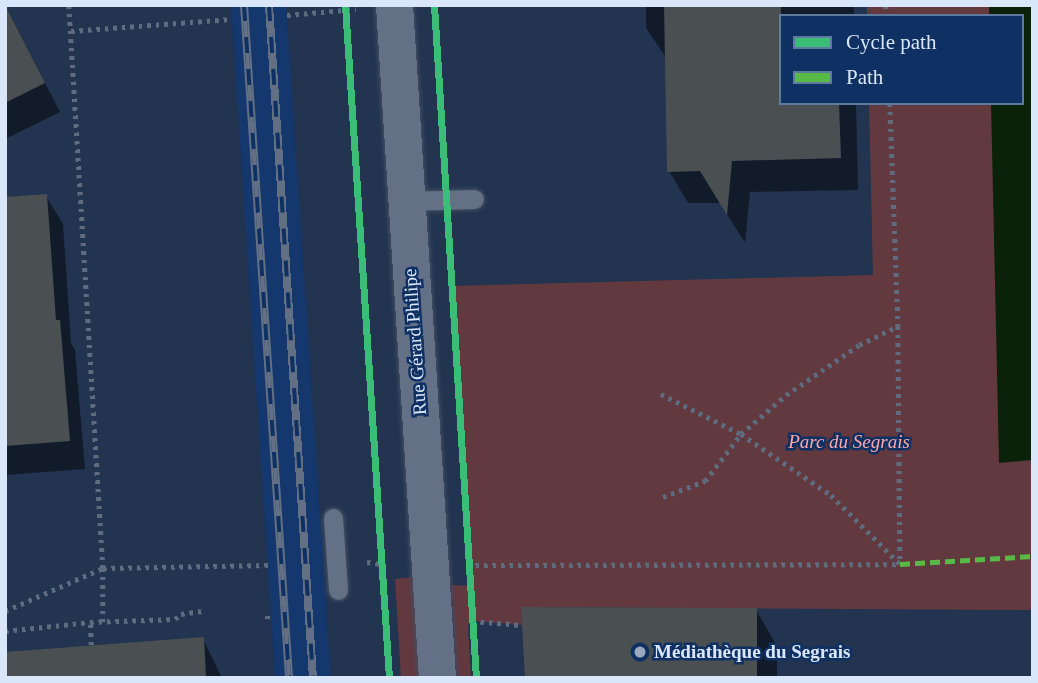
<!DOCTYPE html>
<meta charset="utf-8">
<style>
body{margin:0}
#map{position:relative;width:1038px;height:683px;overflow:hidden;background:#223450;font-family:Georgia,serif}
div>[style]{position:absolute}
.built>*{inset:0;background:#14376d}
.green>*{inset:0;background:#62393f}
.water>*{inset:0;background:#0a220a}
.shadow>*{inset:0;background:#0007}
.building>*{inset:0;background:#4a4f52}
.path>*{height:4.5px;margin-top:-2.25px;transform-origin:0;background:repeating-linear-gradient(90deg,#5f6c7f 0 3.5px,transparent 0 8.5px)}
.roads{filter:drop-shadow(0 0 2px #424e63) drop-shadow(0 0 2px #424e63)}
.lane>*{height:19px;margin:-9.5px;padding:0 9.5px;transform-origin:9.5px;border-radius:9.5px;background:#637086}
.street>*{height:37px;margin:-18.5px;padding:0 18.5px;transform-origin:18.5px;border-radius:18.5px;background:#637086}
.rail>*{height:8px;margin-top:-4px;transform-origin:0;background:repeating-linear-gradient(90deg,#0f3063 0 16px,#637084 0 32px);box-sizing:border-box;border-block:2px solid #637084}
.quiet>*{height:5px;margin-top:-2.5px;transform-origin:0;background:repeating-linear-gradient(90deg,#58b947 0 10px,transparent 0 15px)}
.cycleway>*{height:7px;margin:-3.5px;padding:0 3.5px;transform-origin:3.5px;border-radius:3.5px;background:#3abd76}
.dots>*{width:19px;height:19px;translate:-50% -50%;box-sizing:border-box;border:4px solid #0f3063;border-radius:50%}
span{translate:-50% -50%;white-space:nowrap;text-align:center;line-height:1.15;-webkit-text-stroke:5px #0f3063;paint-order:stroke}
.street-label{font-size:19px;color:#dae6f9}
.park-label{font-size:19px;color:#ffa7a8;font-style:italic}
.poi-label{font-size:19px;color:#dae6f9;font-weight:700}
.left{translate:0 -50%;text-align:left}
.frame{position:absolute;inset:0;border:7px solid #dae6f9;pointer-events:none}
.legend{position:absolute;left:779px;top:14px;width:245px;height:91px;box-sizing:border-box;background:#0f3063;border:2px solid #60799f;margin:0;padding:9px 12px;list-style:none;font-size:21px;color:#dae6f9}
.legend li{display:flex;align-items:center;gap:14px;height:35px}
.legend b{width:35px;border:2px solid #60799f}
</style>
<div id="map">
<div class="built">
<i style="clip-path:polygon(231px 5px,286px 5px,331px 678px,275px 678px)"></i>
</div>
<div class="green">
<i style="clip-path:polygon(867px 5px,1033px 5px,1033px 610px,521px 607px,522px 625px,472px 621px,468px 626px,471px 678px,457px 678px,451px 585px,471px 586px,451px 286px,873px 275px,869px 103px,1022px 103px,1022px 16px,867px 16px)"></i>
<i style="clip-path:polygon(414px 577px,420px 678px,401px 678px,395px 579px)"></i>
</div>
<div class="water">
<i style="clip-path:polygon(989px 5px,1033px 5px,1033px 460px,999px 463px,991px 103px,1022px 103px,1022px 16px,989px 16px)"></i>
</div>
<div class="shadow">
<i style="clip-path:polygon(5px 5px,60px 112px,5px 139px)"></i>
<i style="clip-path:polygon(646px 5px,854px 5px,854px 16px,781px 16px,781px 103px,856px 103px,858px 190px,750px 192px,745px 243px,720px 203px,688px 203px,669px 171px,667px 59px,646px 28px)"></i>
<i style="clip-path:polygon(46px 196px,63px 224px,71px 343px,75px 350px,85px 469px,5px 475px,5px 199px)"></i>
<i style="clip-path:polygon(756px 610px,777px 646px,777px 678px,527px 678px)"></i>
<i style="clip-path:polygon(203px 639px,222px 678px,5px 678px)"></i>
</div>
<div class="building">
<i style="clip-path:polygon(5px 5px,45px 83px,5px 103px)"></i>
<i style="clip-path:polygon(664px 5px,781px 5px,781px 103px,839px 103px,841px 158px,732px 161px,727px 215px,700px 171px,667px 172px)"></i>
<i style="clip-path:polygon(47px 194px,56px 320px,60px 320px,70px 441px,5px 446px,5px 197px)"></i>
<i style="clip-path:polygon(521px 607px,757px 608px,757px 678px,525px 678px)"></i>
<i style="clip-path:polygon(204px 637px,206px 678px,5px 678px,5px 652px)"></i>
</div>
<div class="path">
<i style="left:69px;top:5px;width:564px;rotate:86.54deg"></i>
<i style="left:103px;top:568px;width:54px;rotate:90deg"></i>
<i style="left:886px;top:5px;width:11px;rotate:90deg"></i>
<i style="left:287px;top:15px;width:69px;rotate:-5deg"></i>
<i style="left:71px;top:31px;width:161px;rotate:-4.3deg"></i>
<i style="left:890px;top:103px;width:223px;rotate:87.9deg"></i>
<i style="left:898px;top:326px;width:238px;rotate:89.5deg"></i>
<i style="left:661px;top:394px;width:89px;rotate:26.6deg"></i>
<i style="left:741px;top:434px;width:109px;rotate:34.1deg"></i>
<i style="left:831px;top:495px;width:98px;rotate:45deg"></i>
<i style="left:663px;top:497px;width:45px;rotate:-20.9deg"></i>
<i style="left:705px;top:481px;width:59px;rotate:-52.5deg"></i>
<i style="left:741px;top:434px;width:60px;rotate:-40.9deg"></i>
<i style="left:786px;top:395px;width:88px;rotate:-34.4deg"></i>
<i style="left:859px;top:345px;width:43px;rotate:-26deg"></i>
<i style="left:367px;top:562px;width:14px;rotate:8deg"></i>
<i style="left:467px;top:565px;width:433px;rotate:-0.1deg"></i>
<i style="left:5px;top:611px;width:107px;rotate:-23.7deg"></i>
<i style="left:103px;top:568px;width:166px;rotate:-1deg"></i>
<i style="left:267px;top:619px;width:7px;rotate:-82deg"></i>
<i style="left:472px;top:621px;width:50px;rotate:4.6deg"></i>
<i style="left:5px;top:631px;width:85px;rotate:-6deg"></i>
<i style="left:91px;top:645px;width:23px;rotate:-92deg"></i>
<i style="left:90px;top:622px;width:85px;rotate:-2deg"></i>
<i style="left:175px;top:619px;width:8px;rotate:-40deg"></i>
<i style="left:181px;top:614px;width:21px;rotate:-8deg"></i>
</div>
<div class="roads">
<div class="lane">
<i style="left:406px;top:201px;width:68px;rotate:-1.7deg"></i>
<i style="left:333px;top:518px;width:72px;rotate:86deg"></i>
</div>
<div class="street">
<i style="left:394px;top:5px;width:674px;rotate:86.34deg"></i>
</div>
</div>
<div class="rail">
<i style="left:244px;top:5px;width:675px;rotate:86.17deg"></i>
<i style="left:269px;top:5px;width:674px;rotate:86.26deg"></i>
</div>
<div class="quiet">
<i style="left:900px;top:564px;width:133px;rotate:-3.4deg"></i>
</div>
<div class="cycleway">
<i style="left:345px;top:5px;width:674px;rotate:86.26deg"></i>
<i style="left:434px;top:5px;width:674px;rotate:86.43deg"></i>
</div>
<div class="dots">
<i style="left:640px;top:652px;background:#9aa8be"></i>
</div>
<div class="street-label">
<span style="left:415px;top:342px;rotate:-94deg">Rue Gérard Philipe</span>
</div>
<div class="park-label">
<span style="left:849px;top:442px">Parc du Segrais</span>
</div>
<div class="poi-label">
<span class="left" style="left:654px;top:652px">Médiathèque du Segrais</span>
</div>
<div class="frame"></div>
<ul class="legend">
<li><b style="height:9px;background:#3abd76"></b>Cycle path</li>
<li><b style="height:9px;background:#58b947"></b>Path</li>
</ul>
</div>
